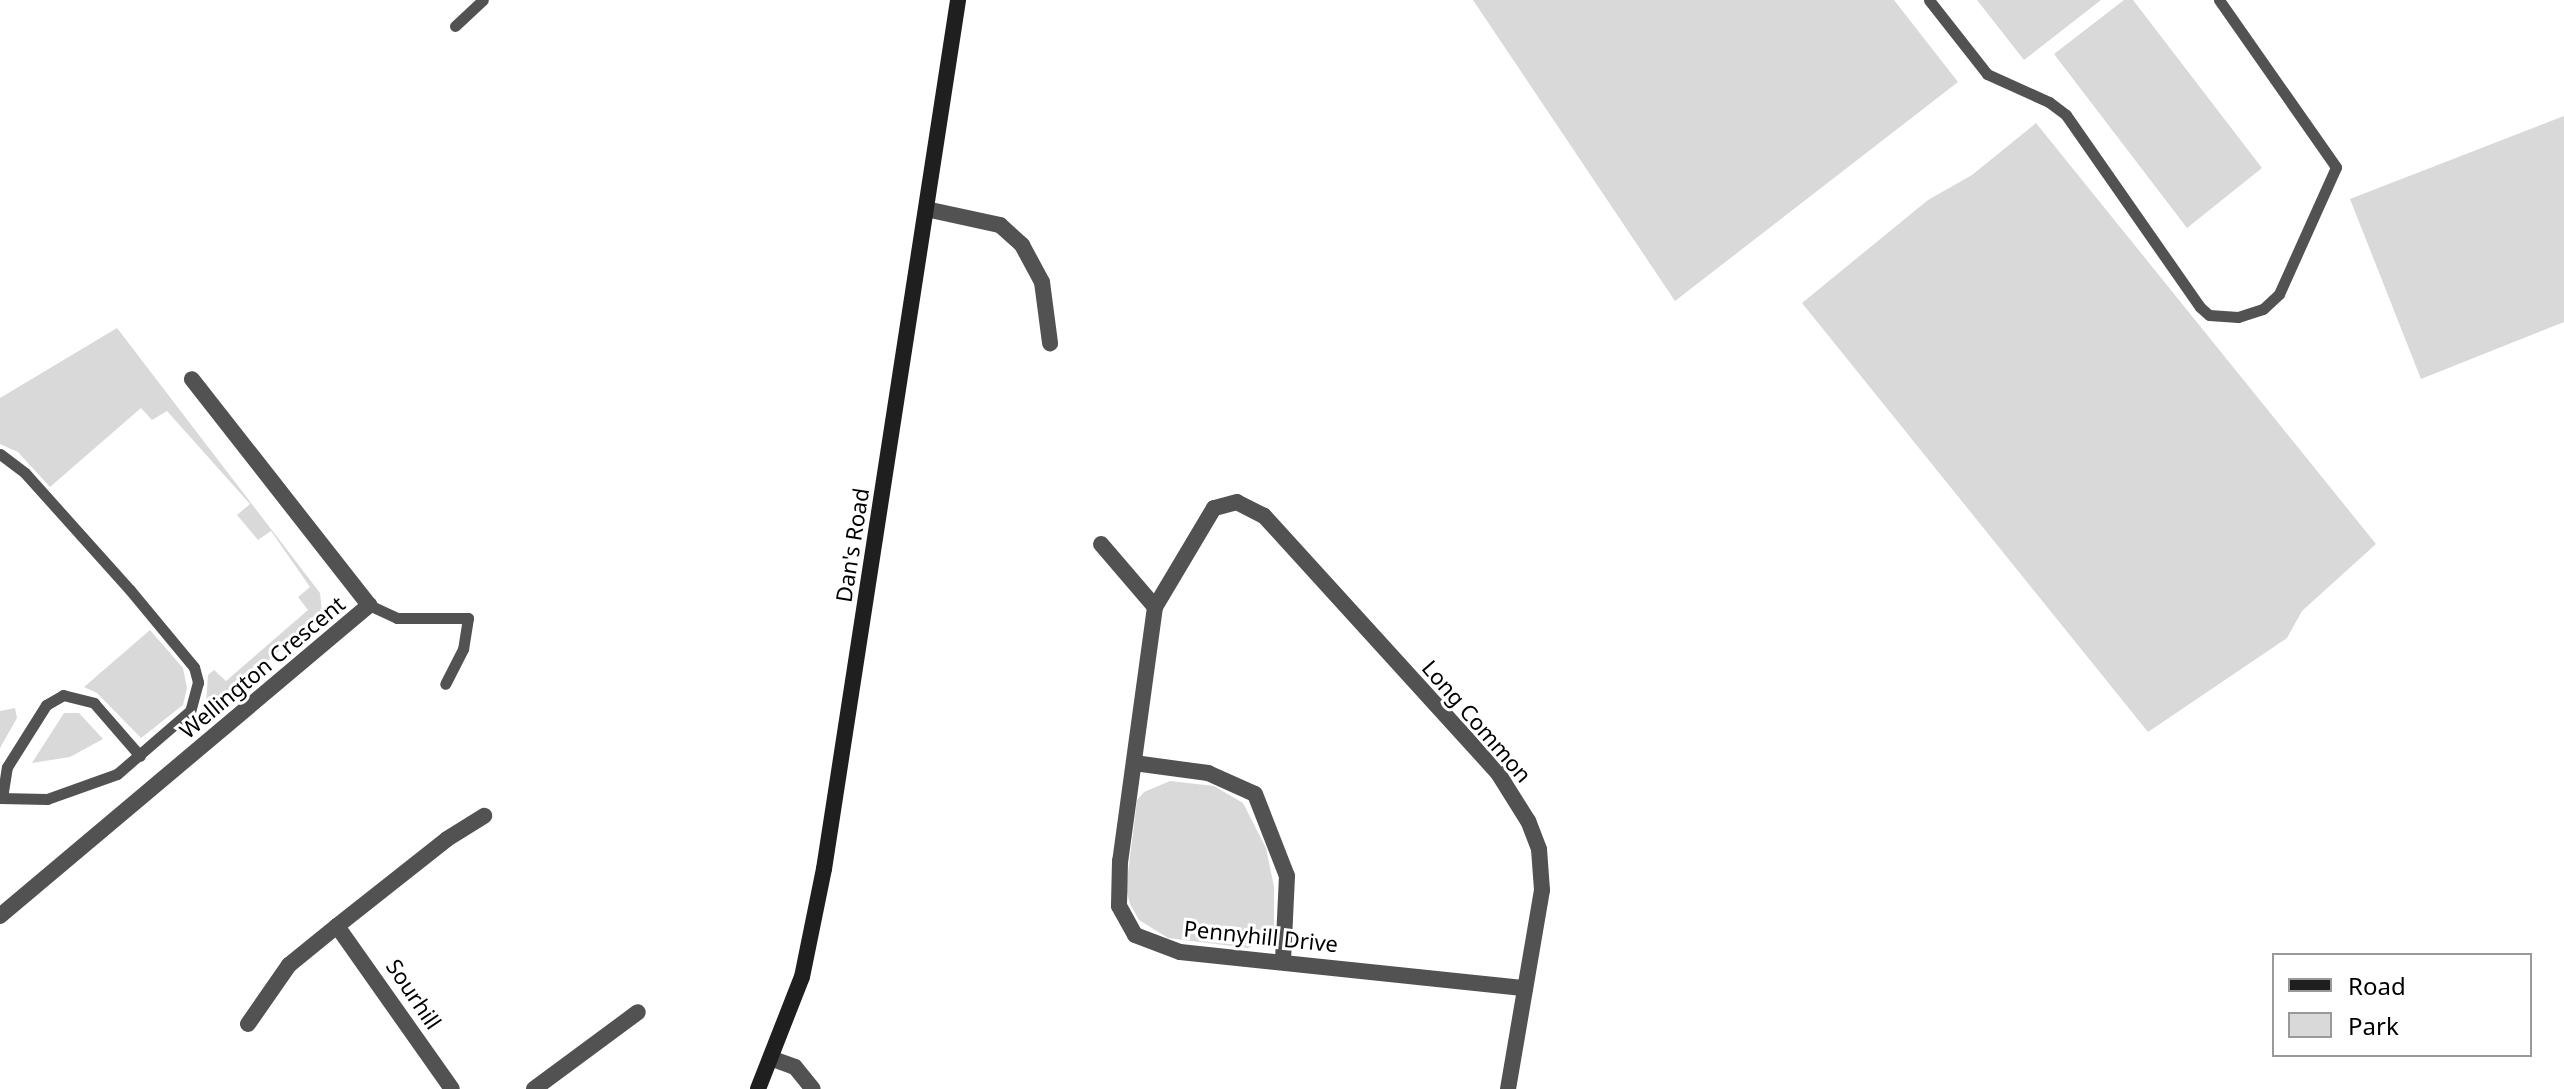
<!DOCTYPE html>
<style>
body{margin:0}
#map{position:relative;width:2564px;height:1089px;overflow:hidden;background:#fff;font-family:"Noto Sans",sans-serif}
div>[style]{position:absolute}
.green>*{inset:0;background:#d9d9d9}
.lane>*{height:11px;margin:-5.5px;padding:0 5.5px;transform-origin:5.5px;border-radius:5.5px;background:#525252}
.street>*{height:16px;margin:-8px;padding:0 8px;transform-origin:8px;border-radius:8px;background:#525252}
.secondary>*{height:16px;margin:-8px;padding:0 8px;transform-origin:8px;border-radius:8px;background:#1f1f1f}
span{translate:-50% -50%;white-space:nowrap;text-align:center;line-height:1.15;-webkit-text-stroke:6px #fff;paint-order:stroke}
.street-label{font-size:22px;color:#000}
.legend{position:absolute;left:2272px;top:953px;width:260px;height:104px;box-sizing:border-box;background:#fff;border:2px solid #999;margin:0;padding:10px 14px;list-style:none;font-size:24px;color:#000}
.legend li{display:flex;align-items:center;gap:16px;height:40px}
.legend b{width:40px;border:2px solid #999}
</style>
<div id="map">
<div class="green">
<i style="clip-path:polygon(1473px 0,1894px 0,1958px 82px,1675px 301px)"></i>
<i style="clip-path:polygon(1977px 0,2101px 0,2024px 60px)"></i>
<i style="clip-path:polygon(2124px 0,2133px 0,2262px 168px,2187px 228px,2054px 54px)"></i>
<i style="clip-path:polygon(2564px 116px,2564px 322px,2421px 379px,2350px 199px)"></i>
<i style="clip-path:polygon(2036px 123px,2376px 544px,2302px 611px,2287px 638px,2148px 732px,1802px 303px,1928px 200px,1972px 175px)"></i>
<i style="clip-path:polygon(117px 328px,320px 593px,322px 612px,211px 712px,206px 703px,208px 675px,214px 670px,226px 681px,308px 610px,298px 597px,310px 587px,271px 531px,258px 540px,237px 515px,250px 504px,167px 411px,152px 420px,141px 408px,50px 487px,18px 452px,0 444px,0 398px)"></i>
<i style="clip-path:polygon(150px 630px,183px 668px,187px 688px,183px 705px,141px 738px,97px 693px,84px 687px)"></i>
<i style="clip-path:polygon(15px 708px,17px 718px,0 748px,0 711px)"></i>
<i style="clip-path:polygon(64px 713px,79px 713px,103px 739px,70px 757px,32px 763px)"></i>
<i style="clip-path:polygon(1170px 781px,1214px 786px,1243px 803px,1266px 848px,1274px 887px,1274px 928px,1264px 942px,1248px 948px,1168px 938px,1139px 920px,1130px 904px,1126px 889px,1137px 800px,1144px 792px)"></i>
</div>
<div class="lane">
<i style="left:1929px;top:0;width:94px;rotate:51.9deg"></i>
<i style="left:1987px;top:74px;width:68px;rotate:24.3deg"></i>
<i style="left:2049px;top:102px;width:21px;rotate:37deg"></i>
<i style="left:2066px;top:115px;width:234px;rotate:55.1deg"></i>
<i style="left:2200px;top:307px;width:12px;rotate:42deg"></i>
<i style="left:2209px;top:315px;width:29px;rotate:4deg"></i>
<i style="left:2238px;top:317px;width:26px;rotate:-18deg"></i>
<i style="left:2263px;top:309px;width:22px;rotate:-43deg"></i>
<i style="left:2279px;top:294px;width:139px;rotate:-65.8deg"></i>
<i style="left:2336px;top:167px;width:204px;rotate:-125deg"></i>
<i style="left:455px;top:26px;width:38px;rotate:-43deg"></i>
<i style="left:0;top:454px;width:31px;rotate:37deg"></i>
<i style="left:25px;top:473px;width:157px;rotate:48.1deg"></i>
<i style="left:130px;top:590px;width:100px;rotate:50.3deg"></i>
<i style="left:194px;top:667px;width:16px;rotate:75deg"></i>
<i style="left:198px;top:682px;width:30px;rotate:105deg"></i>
<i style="left:190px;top:711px;width:96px;rotate:139.2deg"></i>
<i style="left:117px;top:774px;width:74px;rotate:160.3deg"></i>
<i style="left:47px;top:799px;width:47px;rotate:-178.8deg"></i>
<i style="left:369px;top:605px;width:31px;rotate:25deg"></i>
<i style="left:397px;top:618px;width:71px"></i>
<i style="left:468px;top:618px;width:31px;rotate:99deg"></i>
<i style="left:463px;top:649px;width:39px;rotate:117deg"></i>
<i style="left:2px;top:798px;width:31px;rotate:-81deg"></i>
<i style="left:7px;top:767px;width:73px;rotate:-57.8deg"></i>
<i style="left:46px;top:705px;width:20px;rotate:-30deg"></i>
<i style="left:63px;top:695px;width:32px;rotate:14deg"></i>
<i style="left:94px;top:703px;width:70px;rotate:49deg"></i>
</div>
<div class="street">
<i style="left:926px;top:209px;width:76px;rotate:12.2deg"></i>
<i style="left:1000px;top:225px;width:30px;rotate:42deg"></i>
<i style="left:1022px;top:245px;width:42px;rotate:61.6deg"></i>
<i style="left:1042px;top:282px;width:62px;rotate:82.5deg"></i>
<i style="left:1101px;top:544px;width:83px;rotate:49.4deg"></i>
<i style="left:1134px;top:763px;width:75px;rotate:7.7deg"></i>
<i style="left:1208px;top:773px;width:51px;rotate:24.1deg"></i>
<i style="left:1255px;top:794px;width:88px;rotate:68.7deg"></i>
<i style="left:1287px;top:876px;width:84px;rotate:92.7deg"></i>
<i style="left:0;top:916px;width:483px;rotate:-40.1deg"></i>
<i style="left:369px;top:605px;width:287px;rotate:-128.1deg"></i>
<i style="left:337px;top:926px;width:140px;rotate:-38.3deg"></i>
<i style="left:447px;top:839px;width:44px;rotate:-31.9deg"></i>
<i style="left:248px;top:1024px;width:72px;rotate:-55.2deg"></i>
<i style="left:289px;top:965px;width:62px;rotate:-39.1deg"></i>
<i style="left:337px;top:926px;width:199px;rotate:54.8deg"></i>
<i style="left:773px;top:1059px;width:23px;rotate:20deg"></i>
<i style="left:795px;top:1067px;width:28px;rotate:51deg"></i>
<i style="left:534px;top:1089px;width:129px;rotate:-36.5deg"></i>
<i style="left:1508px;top:1089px;width:202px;rotate:-80.3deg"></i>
<i style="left:1542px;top:890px;width:41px;rotate:-94.2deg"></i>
<i style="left:1539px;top:849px;width:30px;rotate:-111deg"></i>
<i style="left:1528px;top:821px;width:57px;rotate:-122deg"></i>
<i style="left:1498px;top:773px;width:348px;rotate:-132.3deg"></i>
<i style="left:1264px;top:516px;width:30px;rotate:-153deg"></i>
<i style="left:1237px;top:502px;width:24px;rotate:165deg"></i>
<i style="left:1214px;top:508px;width:115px;rotate:120.8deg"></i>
<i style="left:1155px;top:607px;width:256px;rotate:97.8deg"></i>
<i style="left:1120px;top:861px;width:45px;rotate:91.3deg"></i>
<i style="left:1119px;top:906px;width:33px;rotate:61deg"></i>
<i style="left:1135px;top:935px;width:48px;rotate:20.7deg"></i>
<i style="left:1180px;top:952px;width:347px;rotate:6deg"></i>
</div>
<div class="secondary">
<i style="left:758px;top:1089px;width:120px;rotate:-68.6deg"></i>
<i style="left:802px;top:977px;width:110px;rotate:-78.5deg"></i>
<i style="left:824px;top:869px;width:879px;rotate:-81.23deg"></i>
</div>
<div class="street-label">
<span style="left:852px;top:545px;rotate:-81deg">Dan's Road</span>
<span style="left:262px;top:667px;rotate:-40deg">Wellington Crescent</span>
<span style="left:1477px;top:721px;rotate:49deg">Long Common</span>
<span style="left:1261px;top:936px;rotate:6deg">Pennyhill Drive</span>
<span style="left:414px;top:994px;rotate:56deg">Sourhill</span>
</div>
<ul class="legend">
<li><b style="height:10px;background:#1f1f1f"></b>Road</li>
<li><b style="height:22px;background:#d9d9d9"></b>Park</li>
</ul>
</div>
